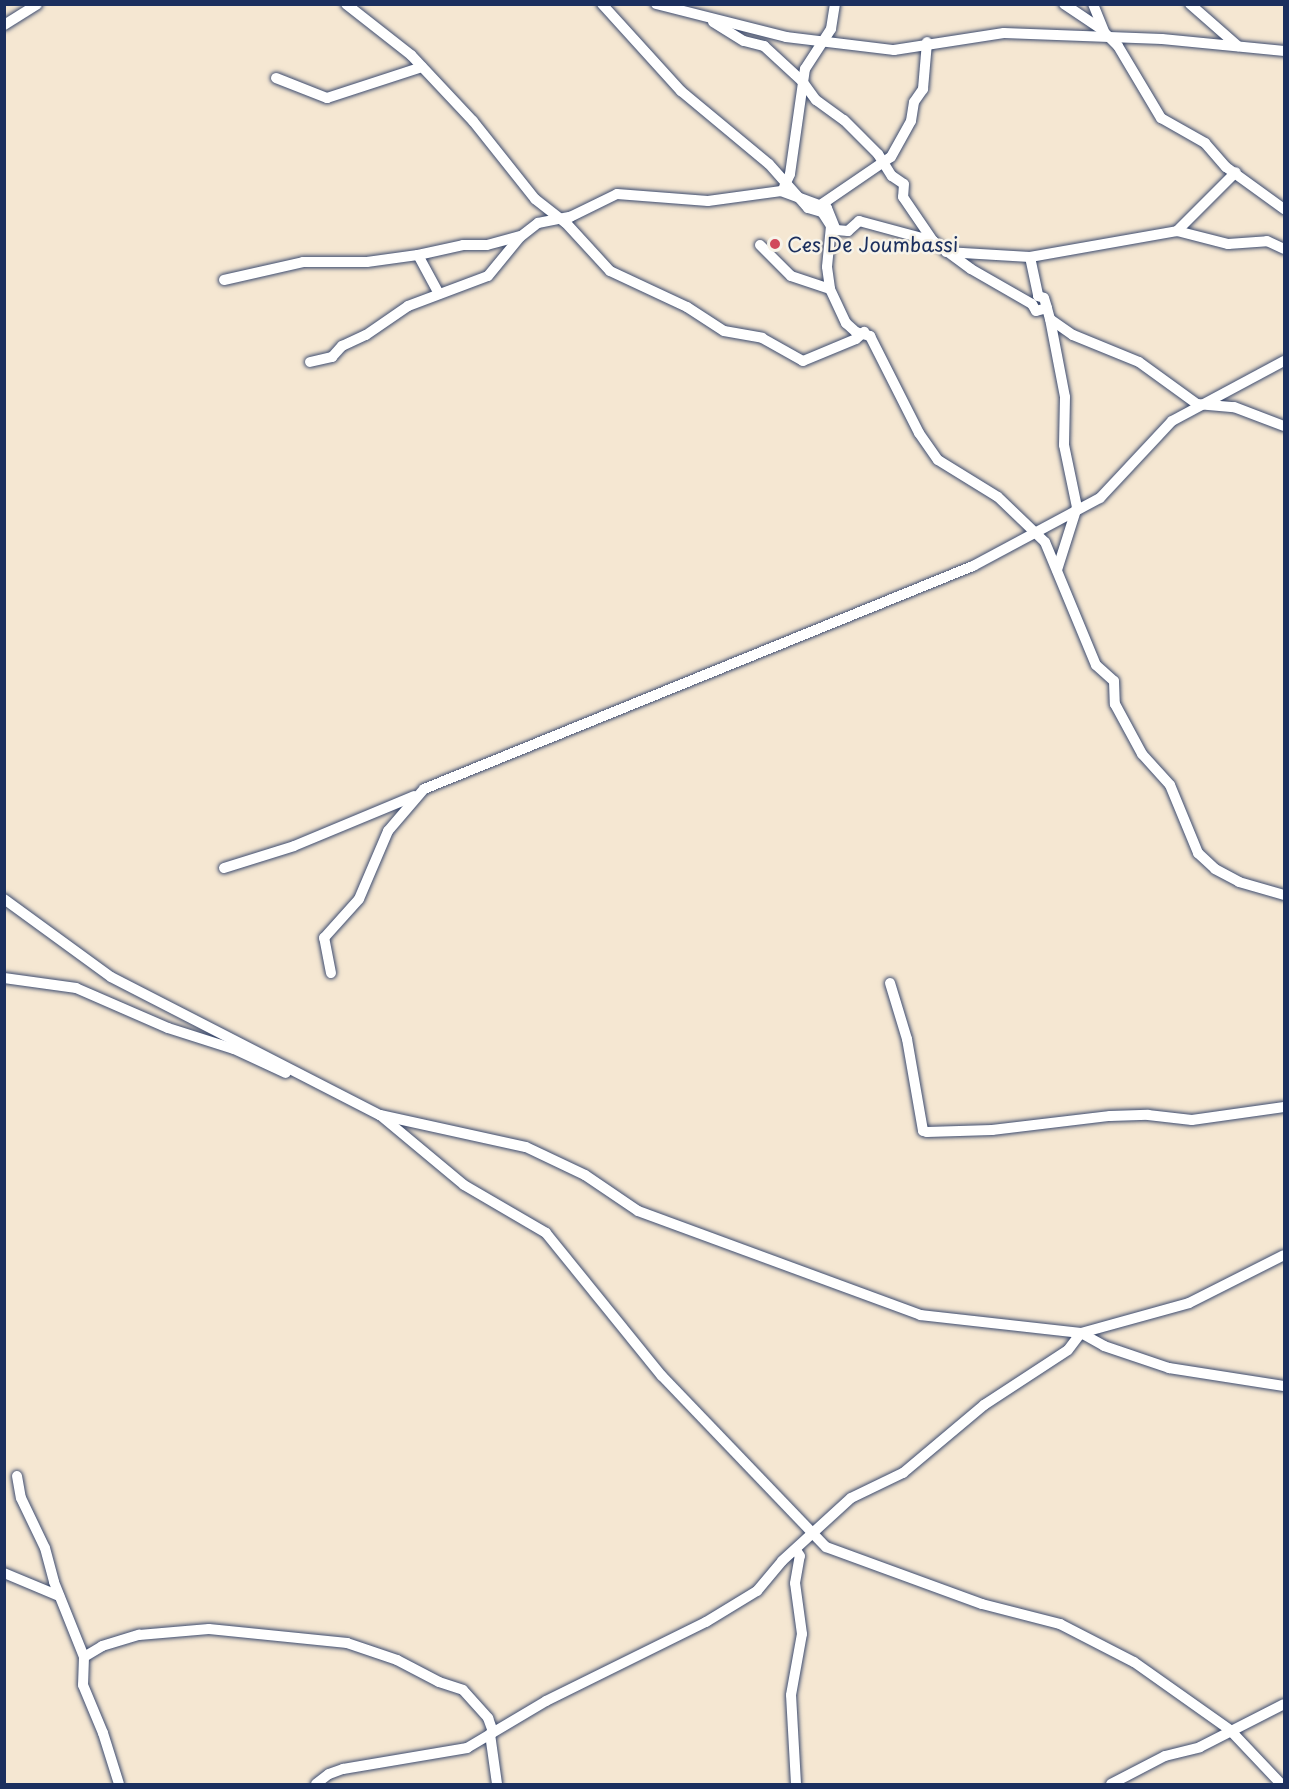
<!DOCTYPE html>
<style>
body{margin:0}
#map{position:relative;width:1289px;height:1789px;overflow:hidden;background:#f5e7d2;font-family:"Playpen Sans",sans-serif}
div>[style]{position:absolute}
.roads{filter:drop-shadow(0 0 2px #3c4b6f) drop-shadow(0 0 2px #3c4b6f)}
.minor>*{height:10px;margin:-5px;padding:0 5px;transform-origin:5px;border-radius:5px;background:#fff}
.dots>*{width:16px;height:16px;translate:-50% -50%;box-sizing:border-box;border:3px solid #f7f3e8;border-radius:50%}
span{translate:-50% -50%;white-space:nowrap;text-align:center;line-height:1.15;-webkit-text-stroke:5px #f7f3e8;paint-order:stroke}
.poi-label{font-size:20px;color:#1b2f5e}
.left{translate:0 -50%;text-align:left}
.frame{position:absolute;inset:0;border:6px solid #1b2f5e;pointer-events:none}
</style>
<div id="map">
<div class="roads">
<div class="minor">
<i style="left:346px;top:4px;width:83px;rotate:38.1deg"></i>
<i style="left:411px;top:55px;width:91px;rotate:46.8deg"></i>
<i style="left:473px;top:121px;width:100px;rotate:51.5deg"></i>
<i style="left:535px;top:199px;width:39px;rotate:38deg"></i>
<i style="left:566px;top:223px;width:65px;rotate:47.5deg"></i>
<i style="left:610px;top:271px;width:85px;rotate:25.1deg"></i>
<i style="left:687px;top:307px;width:44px;rotate:33deg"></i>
<i style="left:724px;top:331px;width:39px;rotate:10deg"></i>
<i style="left:762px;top:338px;width:47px;rotate:29.3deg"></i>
<i style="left:803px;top:361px;width:57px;rotate:-22.5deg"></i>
<i style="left:856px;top:339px;width:11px;rotate:-41deg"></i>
<i style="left:602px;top:4px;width:118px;rotate:47.8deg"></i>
<i style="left:681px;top:91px;width:114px;rotate:39.7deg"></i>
<i style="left:769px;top:164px;width:59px;rotate:48.4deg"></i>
<i style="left:808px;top:208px;width:15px;rotate:16deg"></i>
<i style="left:822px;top:212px;width:17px;rotate:57deg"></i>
<i style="left:831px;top:226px;width:41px;rotate:95.6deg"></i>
<i style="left:827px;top:267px;width:22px;rotate:82deg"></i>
<i style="left:656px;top:4px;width:134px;rotate:14.2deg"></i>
<i style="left:786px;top:37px;width:109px;rotate:6.9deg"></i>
<i style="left:894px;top:50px;width:111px;rotate:-8.8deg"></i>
<i style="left:1004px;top:33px;width:158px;rotate:2.2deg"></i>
<i style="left:1162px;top:39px;width:123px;rotate:5.6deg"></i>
<i style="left:1064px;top:4px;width:45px;rotate:34deg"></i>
<i style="left:1101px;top:29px;width:24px;rotate:45deg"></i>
<i style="left:1118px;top:46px;width:84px;rotate:59.2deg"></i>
<i style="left:1161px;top:118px;width:51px;rotate:29.6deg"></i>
<i style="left:1205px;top:143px;width:32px;rotate:49deg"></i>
<i style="left:1226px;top:167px;width:72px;rotate:35.9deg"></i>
<i style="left:1093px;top:4px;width:29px;rotate:68deg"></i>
<i style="left:1190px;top:4px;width:64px;rotate:41.2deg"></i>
<i style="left:713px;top:22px;width:36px;rotate:32deg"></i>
<i style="left:744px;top:41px;width:21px;rotate:14deg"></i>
<i style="left:764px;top:46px;width:52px;rotate:42.6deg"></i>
<i style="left:802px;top:81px;width:24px;rotate:54deg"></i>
<i style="left:816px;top:100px;width:34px;rotate:36deg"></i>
<i style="left:844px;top:120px;width:48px;rotate:45deg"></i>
<i style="left:878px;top:154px;width:26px;rotate:58deg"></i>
<i style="left:892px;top:176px;width:14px;rotate:34deg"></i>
<i style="left:904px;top:184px;width:13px;rotate:94deg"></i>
<i style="left:903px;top:197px;width:53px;rotate:55.7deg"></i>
<i style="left:4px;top:25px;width:39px;rotate:-32deg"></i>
<i style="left:276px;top:78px;width:55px;rotate:21.4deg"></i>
<i style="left:327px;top:98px;width:100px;rotate:-18.1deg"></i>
<i style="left:784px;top:187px;width:14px;rotate:-65deg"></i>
<i style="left:790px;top:174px;width:106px;rotate:-81.9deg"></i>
<i style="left:805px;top:69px;width:48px;rotate:-57deg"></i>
<i style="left:831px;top:29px;width:25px;rotate:-81deg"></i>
<i style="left:822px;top:204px;width:83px;rotate:-34.3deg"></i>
<i style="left:891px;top:157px;width:41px;rotate:-60.9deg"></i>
<i style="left:911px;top:121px;width:19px;rotate:-81deg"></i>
<i style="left:914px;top:102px;width:16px;rotate:-55deg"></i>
<i style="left:923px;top:89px;width:47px;rotate:-85.1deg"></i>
<i style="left:1177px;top:231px;width:53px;rotate:14.3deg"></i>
<i style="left:1228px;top:244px;width:39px;rotate:-4deg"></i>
<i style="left:1267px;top:241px;width:19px;rotate:25deg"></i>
<i style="left:760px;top:245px;width:44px;rotate:45deg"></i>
<i style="left:791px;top:276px;width:41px;rotate:18.4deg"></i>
<i style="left:830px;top:289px;width:38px;rotate:65deg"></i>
<i style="left:846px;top:323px;width:13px;rotate:42deg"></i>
<i style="left:856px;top:332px;width:15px;rotate:16deg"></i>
<i style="left:870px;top:336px;width:109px;rotate:63.2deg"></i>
<i style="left:919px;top:433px;width:33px;rotate:55deg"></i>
<i style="left:938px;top:460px;width:70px;rotate:31.7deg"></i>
<i style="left:998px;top:497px;width:65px;rotate:43.8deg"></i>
<i style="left:1045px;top:542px;width:133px;rotate:67.5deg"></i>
<i style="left:1096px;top:665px;width:24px;rotate:42deg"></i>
<i style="left:1114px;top:681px;width:23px;rotate:88deg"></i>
<i style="left:1115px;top:704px;width:57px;rotate:61.6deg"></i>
<i style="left:1142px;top:754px;width:42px;rotate:47.9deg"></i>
<i style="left:1170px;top:785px;width:74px;rotate:67.6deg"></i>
<i style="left:1198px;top:853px;width:23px;rotate:43deg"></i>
<i style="left:1215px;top:869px;width:27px;rotate:28deg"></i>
<i style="left:1239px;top:882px;width:47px;rotate:16.1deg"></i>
<i style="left:946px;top:252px;width:84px;rotate:3.4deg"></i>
<i style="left:1030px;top:257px;width:149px;rotate:-10deg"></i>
<i style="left:1177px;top:231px;width:83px;rotate:-45deg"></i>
<i style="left:418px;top:255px;width:46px;rotate:-12.5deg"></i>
<i style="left:463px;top:245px;width:24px"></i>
<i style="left:487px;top:245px;width:34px;rotate:-15deg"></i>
<i style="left:1030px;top:257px;width:40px;rotate:78deg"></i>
<i style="left:1038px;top:296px;width:6px;rotate:18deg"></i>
<i style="left:1044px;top:298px;width:10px;rotate:73deg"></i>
<i style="left:224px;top:280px;width:81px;rotate:-12.8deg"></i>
<i style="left:303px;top:262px;width:64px"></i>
<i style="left:367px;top:262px;width:51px;rotate:-7.8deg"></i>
<i style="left:418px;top:255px;width:44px;rotate:61.7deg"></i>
<i style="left:1050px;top:319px;width:79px;rotate:79.1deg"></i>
<i style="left:1065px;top:397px;width:48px;rotate:91.2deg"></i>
<i style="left:1064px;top:445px;width:63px;rotate:78.2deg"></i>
<i style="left:1077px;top:507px;width:66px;rotate:107.6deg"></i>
<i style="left:310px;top:362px;width:23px;rotate:-13deg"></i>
<i style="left:332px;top:357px;width:15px;rotate:-48deg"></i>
<i style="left:342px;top:346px;width:26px;rotate:-25deg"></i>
<i style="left:366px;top:335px;width:51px;rotate:-34.6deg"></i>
<i style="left:408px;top:306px;width:85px;rotate:-20.6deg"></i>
<i style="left:488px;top:276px;width:50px;rotate:-50.6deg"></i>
<i style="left:520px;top:237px;width:23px;rotate:-38deg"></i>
<i style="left:538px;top:223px;width:33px;rotate:-11deg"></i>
<i style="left:570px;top:217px;width:52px;rotate:-26.1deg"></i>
<i style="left:617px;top:194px;width:91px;rotate:4.4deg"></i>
<i style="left:708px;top:201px;width:74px;rotate:-7.8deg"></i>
<i style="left:781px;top:191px;width:49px;rotate:20.3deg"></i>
<i style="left:827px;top:208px;width:24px;rotate:68deg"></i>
<i style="left:836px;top:230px;width:12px;rotate:5deg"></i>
<i style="left:848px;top:231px;width:15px;rotate:-42deg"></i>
<i style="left:859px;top:221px;width:77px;rotate:15.1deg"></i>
<i style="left:933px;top:241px;width:47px;rotate:36.4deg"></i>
<i style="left:971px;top:269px;width:70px;rotate:29.8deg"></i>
<i style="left:1032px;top:304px;width:8px;rotate:60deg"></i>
<i style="left:1036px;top:311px;width:11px;rotate:-15deg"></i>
<i style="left:1047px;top:308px;width:11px;rotate:75deg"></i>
<i style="left:1050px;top:319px;width:28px;rotate:35deg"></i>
<i style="left:1073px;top:335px;width:71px;rotate:22.2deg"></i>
<i style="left:1139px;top:362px;width:72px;rotate:35.9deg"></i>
<i style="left:1197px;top:404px;width:37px;rotate:5deg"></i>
<i style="left:1234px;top:407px;width:53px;rotate:20.8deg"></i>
<i style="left:224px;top:868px;width:73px;rotate:-17.4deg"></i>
<i style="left:294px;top:846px;width:130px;rotate:-22.6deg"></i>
<i style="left:4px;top:899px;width:132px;rotate:36.1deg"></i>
<i style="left:111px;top:977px;width:302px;rotate:27.2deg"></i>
<i style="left:380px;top:1115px;width:149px;rotate:12.4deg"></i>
<i style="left:526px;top:1147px;width:65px;rotate:25.4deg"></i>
<i style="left:585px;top:1175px;width:64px;rotate:34.2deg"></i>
<i style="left:638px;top:1211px;width:301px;rotate:20.2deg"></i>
<i style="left:920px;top:1315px;width:162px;rotate:6.4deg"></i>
<i style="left:1081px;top:1333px;width:26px;rotate:29deg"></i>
<i style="left:1104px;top:1346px;width:69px;rotate:18.7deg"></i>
<i style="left:1169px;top:1368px;width:116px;rotate:8.9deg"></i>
<i style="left:331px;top:973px;width:36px;rotate:-101deg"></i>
<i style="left:324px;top:938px;width:52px;rotate:-48.1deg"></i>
<i style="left:359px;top:899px;width:74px;rotate:-66.9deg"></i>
<i style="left:388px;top:831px;width:55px;rotate:-49.4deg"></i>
<i style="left:424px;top:789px;width:593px;rotate:-22.11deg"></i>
<i style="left:973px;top:566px;width:144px;rotate:-28.2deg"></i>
<i style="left:1100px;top:498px;width:105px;rotate:-46.9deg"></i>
<i style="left:1172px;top:421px;width:127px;rotate:-28.2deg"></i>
<i style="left:4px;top:978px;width:73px;rotate:7.9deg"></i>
<i style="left:76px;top:988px;width:100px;rotate:23.5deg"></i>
<i style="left:168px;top:1028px;width:69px;rotate:17.7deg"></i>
<i style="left:234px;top:1049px;width:57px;rotate:24.8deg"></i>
<i style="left:890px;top:983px;width:59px;rotate:73.1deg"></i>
<i style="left:907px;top:1039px;width:93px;rotate:80.1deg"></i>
<i style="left:923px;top:1131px;width:4px;rotate:14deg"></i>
<i style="left:927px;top:1132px;width:65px;rotate:-1.8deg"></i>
<i style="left:992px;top:1130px;width:119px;rotate:-6.8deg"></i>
<i style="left:1110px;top:1116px;width:38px;rotate:-2deg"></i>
<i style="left:1148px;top:1115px;width:44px;rotate:6.5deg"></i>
<i style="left:1192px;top:1120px;width:93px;rotate:-8deg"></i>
<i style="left:380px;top:1115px;width:109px;rotate:39.8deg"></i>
<i style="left:464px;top:1185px;width:95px;rotate:30.3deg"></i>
<i style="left:546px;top:1233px;width:184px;rotate:51deg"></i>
<i style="left:662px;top:1376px;width:237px;rotate:46.2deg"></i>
<i style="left:826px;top:1547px;width:166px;rotate:20.1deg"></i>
<i style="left:982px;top:1604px;width:81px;rotate:14.4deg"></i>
<i style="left:1060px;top:1624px;width:83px;rotate:27.2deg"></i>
<i style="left:1134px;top:1662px;width:118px;rotate:35.3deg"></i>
<i style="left:1230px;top:1730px;width:74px;rotate:46.6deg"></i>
<i style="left:17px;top:1476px;width:22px;rotate:80deg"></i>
<i style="left:21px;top:1498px;width:55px;rotate:64.4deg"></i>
<i style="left:45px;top:1548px;width:35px;rotate:75deg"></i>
<i style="left:54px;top:1582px;width:81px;rotate:68.2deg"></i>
<i style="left:84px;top:1657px;width:28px;rotate:92deg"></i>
<i style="left:83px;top:1685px;width:52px;rotate:67.4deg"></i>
<i style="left:103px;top:1733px;width:53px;rotate:72.6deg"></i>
<i style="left:4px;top:1573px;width:60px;rotate:22.7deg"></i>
<i style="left:84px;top:1657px;width:21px;rotate:-31deg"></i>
<i style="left:102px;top:1646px;width:39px;rotate:-17deg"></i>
<i style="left:139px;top:1635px;width:70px;rotate:-4.9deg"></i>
<i style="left:209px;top:1629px;width:139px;rotate:5.8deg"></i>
<i style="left:347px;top:1643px;width:53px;rotate:18.8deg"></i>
<i style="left:397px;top:1660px;width:47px;rotate:27.6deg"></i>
<i style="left:439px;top:1682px;width:25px;rotate:18deg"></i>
<i style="left:463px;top:1690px;width:38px;rotate:48deg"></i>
<i style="left:488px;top:1718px;width:15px;rotate:70deg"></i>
<i style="left:490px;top:1734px;width:50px;rotate:82deg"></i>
<i style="left:316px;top:1784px;width:16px;rotate:-38deg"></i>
<i style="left:329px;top:1774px;width:15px;rotate:-20deg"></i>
<i style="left:343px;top:1769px;width:126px;rotate:-9.6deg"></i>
<i style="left:467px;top:1748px;width:92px;rotate:-30.7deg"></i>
<i style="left:546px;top:1701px;width:178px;rotate:-26.3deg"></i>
<i style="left:706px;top:1622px;width:60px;rotate:-31.3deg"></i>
<i style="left:757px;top:1591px;width:39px;rotate:-50deg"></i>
<i style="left:782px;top:1561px;width:93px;rotate:-42.4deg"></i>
<i style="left:851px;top:1498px;width:58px;rotate:-25.7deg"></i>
<i style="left:903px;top:1473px;width:106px;rotate:-40deg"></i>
<i style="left:984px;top:1405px;width:100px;rotate:-33.2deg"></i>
<i style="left:1068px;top:1350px;width:21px;rotate:-53deg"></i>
<i style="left:1081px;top:1333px;width:112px;rotate:-15.5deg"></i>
<i style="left:1189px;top:1303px;width:106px;rotate:-26.8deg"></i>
<i style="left:796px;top:1784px;width:89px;rotate:-93.2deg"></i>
<i style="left:791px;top:1695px;width:62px;rotate:-79.8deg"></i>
<i style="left:802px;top:1634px;width:51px;rotate:-97.8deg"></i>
<i style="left:795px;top:1583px;width:27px;rotate:-80deg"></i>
<i style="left:800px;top:1556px;width:7px;rotate:-124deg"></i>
<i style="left:1111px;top:1784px;width:61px;rotate:-27.4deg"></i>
<i style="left:1165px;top:1756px;width:36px;rotate:-14deg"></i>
<i style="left:1200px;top:1747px;width:94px;rotate:-27.1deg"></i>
</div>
</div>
<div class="dots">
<i style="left:775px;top:244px;background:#d1495b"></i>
</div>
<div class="poi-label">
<span class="left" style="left:787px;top:244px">Ces De Joumbassi</span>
</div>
<div class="frame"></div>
</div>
